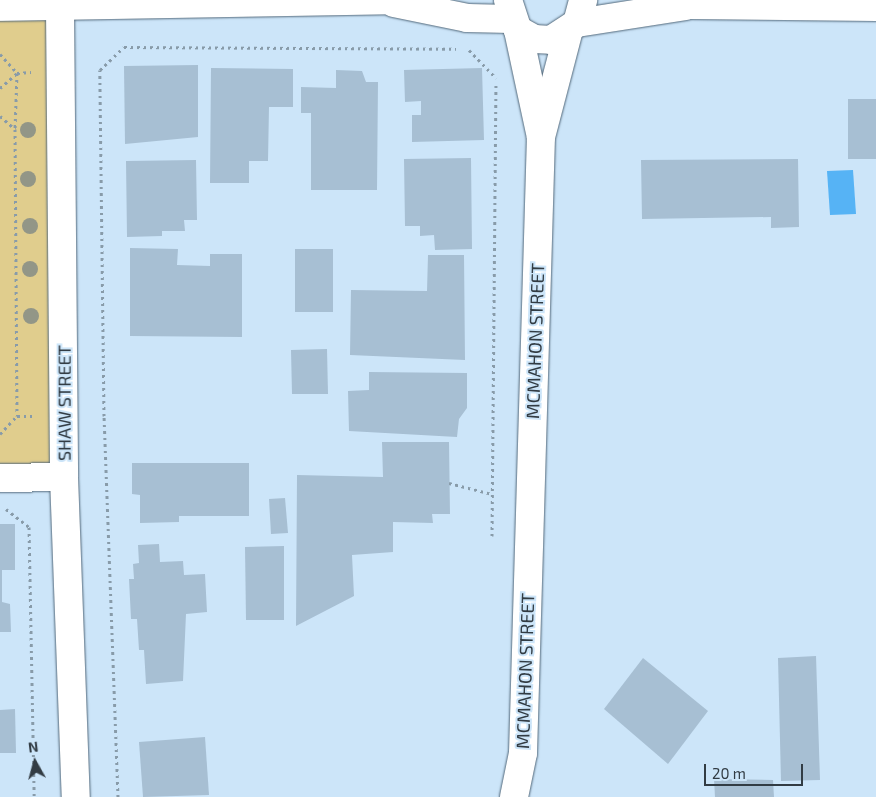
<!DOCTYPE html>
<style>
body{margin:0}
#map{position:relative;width:876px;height:797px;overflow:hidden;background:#cce5f9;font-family:"Exo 2",sans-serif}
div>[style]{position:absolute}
.green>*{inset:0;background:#e0cd8d}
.water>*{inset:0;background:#56b3f5}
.building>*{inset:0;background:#a7bfd3}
.path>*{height:3px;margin-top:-1.5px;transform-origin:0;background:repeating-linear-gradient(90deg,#889ba9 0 2.5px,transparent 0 6.5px)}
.roads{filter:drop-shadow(0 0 1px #53697b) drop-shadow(0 0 1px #53697b)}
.minor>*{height:28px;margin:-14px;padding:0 14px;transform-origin:14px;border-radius:14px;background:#fff}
.trees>*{width:16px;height:16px;margin:-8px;border-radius:50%;background:#929687}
span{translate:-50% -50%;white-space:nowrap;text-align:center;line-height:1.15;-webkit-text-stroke:4px #cce5f9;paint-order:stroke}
.street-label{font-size:18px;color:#323c44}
.north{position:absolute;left:10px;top:737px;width:50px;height:50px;-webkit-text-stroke:4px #cce5f9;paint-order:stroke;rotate:353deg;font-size:14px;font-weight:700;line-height:20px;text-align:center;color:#323c44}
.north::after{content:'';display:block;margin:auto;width:18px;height:22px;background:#323c44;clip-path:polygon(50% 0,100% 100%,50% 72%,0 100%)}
.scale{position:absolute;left:704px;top:764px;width:99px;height:22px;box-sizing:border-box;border:2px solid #323c44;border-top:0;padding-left:6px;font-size:15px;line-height:18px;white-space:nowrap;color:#323c44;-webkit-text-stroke:4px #cce5f9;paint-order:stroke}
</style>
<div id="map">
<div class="green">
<i style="clip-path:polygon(0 7px,60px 8px,64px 477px,0 478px)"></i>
</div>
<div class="water">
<i style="clip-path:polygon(853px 170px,856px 214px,830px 215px,827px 171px)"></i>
</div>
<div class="building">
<i style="clip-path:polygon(198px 65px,198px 137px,125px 144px,124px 66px)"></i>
<i style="clip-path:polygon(211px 68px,293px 69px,293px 107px,269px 107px,268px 161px,249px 161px,249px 183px,210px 183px)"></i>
<i style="clip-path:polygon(482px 68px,484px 140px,412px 142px,412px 115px,421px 115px,421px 101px,405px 102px,404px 70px)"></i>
<i style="clip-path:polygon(336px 70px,362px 71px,366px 82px,378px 82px,377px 190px,311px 190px,311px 113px,301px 113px,301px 87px,336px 88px)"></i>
<i style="clip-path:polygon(848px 99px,876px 99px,876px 159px,848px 159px)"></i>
<i style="clip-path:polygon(471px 158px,472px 249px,435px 250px,434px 235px,420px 236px,420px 226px,405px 226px,404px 159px)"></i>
<i style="clip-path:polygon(798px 159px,799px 227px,771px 228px,771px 217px,642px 219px,641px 160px)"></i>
<i style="clip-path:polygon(196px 160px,197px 220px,184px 220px,185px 231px,162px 231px,162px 236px,127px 237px,126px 161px)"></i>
<i style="clip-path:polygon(130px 248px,178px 249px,177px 265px,210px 266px,210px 254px,242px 254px,242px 337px,130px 336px)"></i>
<i style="clip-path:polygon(295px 249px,333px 249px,333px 312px,295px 312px)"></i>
<i style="clip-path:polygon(428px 255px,464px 255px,465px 360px,350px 355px,351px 290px,427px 291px)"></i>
<i style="clip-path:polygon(327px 349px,328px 394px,292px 394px,291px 350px)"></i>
<i style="clip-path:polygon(369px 372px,467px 373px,467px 408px,459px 419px,457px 437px,349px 431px,348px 391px,369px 390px)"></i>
<i style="clip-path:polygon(382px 442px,449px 442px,450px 514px,432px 514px,433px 523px,393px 522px,393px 552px,352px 555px,354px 596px,296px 626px,297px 475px,383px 477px)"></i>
<i style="clip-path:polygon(132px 463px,249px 463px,249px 516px,179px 516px,179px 522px,140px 523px,140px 495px,132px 494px)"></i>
<i style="clip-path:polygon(285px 498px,288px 533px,271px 534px,269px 499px)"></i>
<i style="clip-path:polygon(0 524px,15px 524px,15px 570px,2px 570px,2px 602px,10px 604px,11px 632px,0 632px)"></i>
<i style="clip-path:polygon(159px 544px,160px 562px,183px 561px,184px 575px,205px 574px,207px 612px,186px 614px,183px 681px,146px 684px,144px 650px,139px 650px,137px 619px,131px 619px,129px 579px,134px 579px,133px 564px,139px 563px,138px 545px)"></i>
<i style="clip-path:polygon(284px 546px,284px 620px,246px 620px,245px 547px)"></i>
<i style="clip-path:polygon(816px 656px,820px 780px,781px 781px,778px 658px)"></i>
<i style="clip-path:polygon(643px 658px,708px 711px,668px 764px,604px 709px)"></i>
<i style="clip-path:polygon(15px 709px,16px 753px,0 753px,0 710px)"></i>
<i style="clip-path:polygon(205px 737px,209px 795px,143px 797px,139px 742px)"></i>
<i style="clip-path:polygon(714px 779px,773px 780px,774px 797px,715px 797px)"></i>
</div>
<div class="path">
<i style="left:469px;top:50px;width:39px;rotate:46deg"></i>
<i style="left:0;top:54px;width:25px;rotate:48deg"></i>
<i style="left:17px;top:73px;width:56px;rotate:92deg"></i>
<i style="left:0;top:88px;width:23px;rotate:-41deg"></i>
<i style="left:17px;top:73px;width:14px;rotate:-4deg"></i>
<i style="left:0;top:116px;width:20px;rotate:41deg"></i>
<i style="left:15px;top:129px;width:287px;rotate:89.6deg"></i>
<i style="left:17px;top:416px;width:15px"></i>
<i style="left:0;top:434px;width:25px;rotate:-47deg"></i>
<i style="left:449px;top:483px;width:44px;rotate:14.3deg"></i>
<i style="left:6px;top:509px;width:29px;rotate:38deg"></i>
<i style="left:29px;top:527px;width:270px;rotate:88.9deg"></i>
<i style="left:492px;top:536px;width:452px;rotate:-89.5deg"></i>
<i style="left:118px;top:797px;width:381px;rotate:-92.1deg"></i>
<i style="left:104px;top:416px;width:346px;rotate:-90.7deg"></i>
<i style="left:100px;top:70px;width:33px;rotate:-44deg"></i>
<i style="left:124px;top:47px;width:332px;rotate:0.3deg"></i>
</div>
<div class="roads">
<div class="minor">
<i style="left:508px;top:0;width:32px;rotate:72deg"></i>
<i style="left:518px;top:30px;width:18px;rotate:29deg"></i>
<i style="left:534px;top:39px;width:17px;rotate:3deg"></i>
<i style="left:551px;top:40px;width:31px;rotate:-33deg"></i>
<i style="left:577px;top:23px;width:24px;rotate:-75deg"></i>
<i style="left:664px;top:0;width:28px;rotate:10deg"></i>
<i style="left:692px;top:5px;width:184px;rotate:0.6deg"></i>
<i style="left:394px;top:3px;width:75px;rotate:11.6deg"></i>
<i style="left:467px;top:18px;width:44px;rotate:1.3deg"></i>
<i style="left:0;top:7px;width:406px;rotate:-1deg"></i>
<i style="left:60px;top:8px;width:469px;rotate:89.5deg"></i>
<i style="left:64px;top:477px;width:320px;rotate:87.9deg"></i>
<i style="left:577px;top:23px;width:109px;rotate:-8.9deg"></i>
<i style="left:518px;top:30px;width:105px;rotate:77.9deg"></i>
<i style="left:0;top:478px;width:64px;rotate:-0.9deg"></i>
<i style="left:514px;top:797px;width:45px;rotate:-78.4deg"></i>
<i style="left:523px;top:753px;width:616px;rotate:-88.33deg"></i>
<i style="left:541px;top:137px;width:107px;rotate:-75.4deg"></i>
</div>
</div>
<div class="trees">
<i style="left:28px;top:130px"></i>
<i style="left:28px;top:179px"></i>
<i style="left:30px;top:226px"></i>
<i style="left:30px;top:269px"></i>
<i style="left:31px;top:316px"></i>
</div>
<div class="street-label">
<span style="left:535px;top:341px;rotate:-88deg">MCMAHON STREET</span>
<span style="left:64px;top:403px;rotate:-90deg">SHAW STREET</span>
<span style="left:525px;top:671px;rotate:-88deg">MCMAHON STREET</span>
</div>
<div class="north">N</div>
<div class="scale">20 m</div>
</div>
